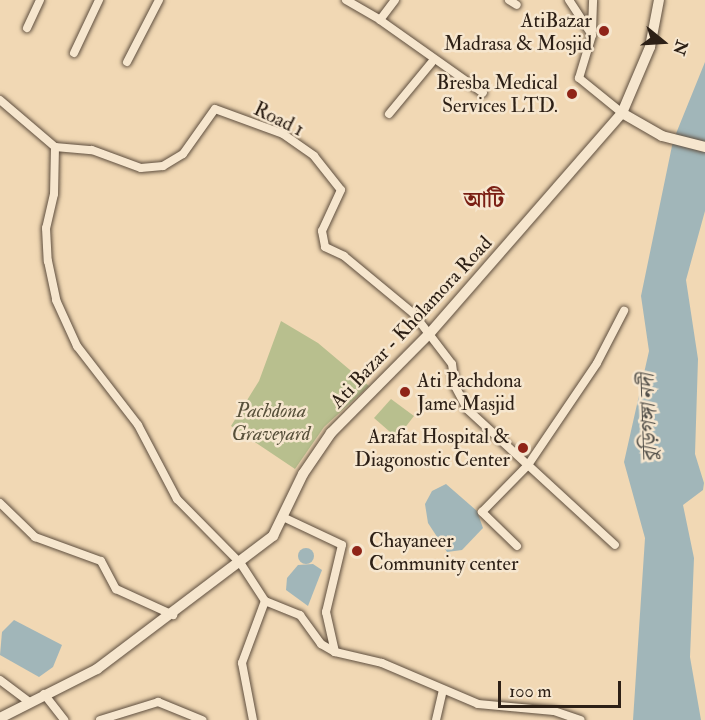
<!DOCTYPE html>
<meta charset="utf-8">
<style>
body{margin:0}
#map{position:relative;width:705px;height:720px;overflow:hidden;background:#f1d8b4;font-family:"IM FELL Double Pica","Noto Serif Bengali",serif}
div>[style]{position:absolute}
.green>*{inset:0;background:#b8bf8e}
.water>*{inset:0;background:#a1b6b9}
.round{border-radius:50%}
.roads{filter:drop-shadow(0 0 2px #5e4e3e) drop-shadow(0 0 2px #5e4e3e)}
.minor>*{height:8px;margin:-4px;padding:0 4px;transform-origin:4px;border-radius:4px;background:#f6e6ce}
.secondary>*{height:10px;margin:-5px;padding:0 5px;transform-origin:5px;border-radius:5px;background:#f6e6ce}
.dots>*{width:16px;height:16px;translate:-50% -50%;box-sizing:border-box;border:3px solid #f6e6ce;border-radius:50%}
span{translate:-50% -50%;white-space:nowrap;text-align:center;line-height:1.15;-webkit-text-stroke:5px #f6e6ce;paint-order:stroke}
.poi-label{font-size:20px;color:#2d2016}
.right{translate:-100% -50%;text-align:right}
.left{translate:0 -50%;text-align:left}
.street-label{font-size:20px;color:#2d2016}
.park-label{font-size:20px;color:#57503a;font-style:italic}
.water-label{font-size:21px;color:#504d47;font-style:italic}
.quarter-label{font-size:22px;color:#7a1f14;font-weight:700}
.north{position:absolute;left:633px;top:12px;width:60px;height:60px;-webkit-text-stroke:4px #f6e6ce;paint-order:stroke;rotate:108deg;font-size:16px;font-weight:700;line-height:24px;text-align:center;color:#2d2016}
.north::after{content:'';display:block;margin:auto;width:21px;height:27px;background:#2d2016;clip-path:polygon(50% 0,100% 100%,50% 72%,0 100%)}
.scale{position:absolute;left:498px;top:681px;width:123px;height:27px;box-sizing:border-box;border:3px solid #2d2016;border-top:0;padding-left:8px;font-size:18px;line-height:21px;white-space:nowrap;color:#2d2016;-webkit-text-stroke:4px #f6e6ce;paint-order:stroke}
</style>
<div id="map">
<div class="green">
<i style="clip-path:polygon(281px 321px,318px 343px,369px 386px,324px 427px,295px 469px,231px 426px,259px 381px)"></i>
<i style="clip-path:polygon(391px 399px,414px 416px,397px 438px,374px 418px)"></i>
</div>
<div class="water">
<i style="clip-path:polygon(705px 62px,705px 211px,686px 280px,698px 359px,695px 454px,704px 483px,703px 490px,683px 505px,694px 558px,690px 657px,701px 720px,633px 720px,645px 538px,624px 462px,649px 351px,641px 296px,673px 141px)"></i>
<i style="clip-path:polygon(446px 484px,477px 511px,483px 528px,462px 550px,447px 552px,428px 523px,425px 504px,432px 491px)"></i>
<i class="round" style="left:298px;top:548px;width:16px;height:16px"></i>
<i style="clip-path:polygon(313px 564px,322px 570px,308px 606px,286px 590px,287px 578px,298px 565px)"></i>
<i style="clip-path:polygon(14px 620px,62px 645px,53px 667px,39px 677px,0 655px,2px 632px)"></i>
</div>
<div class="roads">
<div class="minor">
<i style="left:346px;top:0;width:39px;rotate:30deg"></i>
<i style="left:395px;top:0;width:25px;rotate:127deg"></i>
<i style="left:380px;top:20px;width:126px;rotate:35.3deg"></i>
<i style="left:509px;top:0;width:9px;rotate:32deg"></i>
<i style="left:569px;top:0;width:42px;rotate:56.7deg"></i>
<i style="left:592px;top:35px;width:45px;rotate:106.8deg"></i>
<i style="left:579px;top:78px;width:55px;rotate:39.1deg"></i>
<i style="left:27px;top:28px;width:31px;rotate:-65deg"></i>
<i style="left:592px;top:31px;width:31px;rotate:-88deg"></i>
<i style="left:74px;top:53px;width:59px;rotate:-64.7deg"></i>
<i style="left:127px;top:62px;width:70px;rotate:-62.7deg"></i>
<i style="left:0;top:100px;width:72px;rotate:40.5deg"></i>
<i style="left:55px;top:147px;width:47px;rotate:91.2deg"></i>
<i style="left:54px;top:194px;width:35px;rotate:103deg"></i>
<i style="left:46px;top:228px;width:33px;rotate:87deg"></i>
<i style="left:48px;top:261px;width:40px;rotate:78deg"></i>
<i style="left:56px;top:300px;width:51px;rotate:65.5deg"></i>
<i style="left:77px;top:346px;width:100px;rotate:52.3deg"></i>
<i style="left:138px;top:425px;width:84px;rotate:62.2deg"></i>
<i style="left:177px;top:499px;width:91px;rotate:45.4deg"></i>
<i style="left:241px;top:564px;width:44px;rotate:57deg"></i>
<i style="left:265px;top:601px;width:66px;rotate:110.4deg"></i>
<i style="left:242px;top:663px;width:58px;rotate:79.1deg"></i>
<i style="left:389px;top:114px;width:67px;rotate:-50.4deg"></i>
<i style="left:55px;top:147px;width:37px;rotate:5deg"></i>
<i style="left:92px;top:150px;width:52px;rotate:20.2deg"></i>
<i style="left:141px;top:168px;width:22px;rotate:-5deg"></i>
<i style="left:163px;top:166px;width:23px;rotate:-31deg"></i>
<i style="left:183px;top:154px;width:55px;rotate:-54.6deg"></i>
<i style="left:215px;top:109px;width:72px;rotate:20.2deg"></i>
<i style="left:283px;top:134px;width:38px;rotate:35deg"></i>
<i style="left:314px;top:156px;width:43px;rotate:51.5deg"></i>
<i style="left:341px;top:190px;width:45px;rotate:114.9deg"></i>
<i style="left:322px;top:231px;width:16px;rotate:79deg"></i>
<i style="left:325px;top:247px;width:21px;rotate:25deg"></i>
<i style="left:344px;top:256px;width:89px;rotate:39.6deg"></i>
<i style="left:413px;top:313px;width:64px;rotate:52.6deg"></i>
<i style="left:452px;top:364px;width:22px;rotate:82deg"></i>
<i style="left:455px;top:386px;width:26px;rotate:62deg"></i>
<i style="left:467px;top:409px;width:83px;rotate:42.6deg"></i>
<i style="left:528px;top:465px;width:123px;rotate:-55.9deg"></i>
<i style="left:597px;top:363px;width:59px;rotate:-62.6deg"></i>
<i style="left:0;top:503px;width:49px;rotate:44.2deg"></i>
<i style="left:35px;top:537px;width:70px;rotate:20deg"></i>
<i style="left:101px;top:561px;width:32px;rotate:62deg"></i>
<i style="left:116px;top:589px;width:63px;rotate:24.5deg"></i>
<i style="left:285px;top:518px;width:63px;rotate:25.3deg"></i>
<i style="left:342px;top:545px;width:69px;rotate:103.4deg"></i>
<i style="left:326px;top:612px;width:41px;rotate:77.3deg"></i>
<i style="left:517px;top:546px;width:49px;rotate:-135.8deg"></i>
<i style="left:482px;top:512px;width:66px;rotate:-45.6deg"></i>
<i style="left:528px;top:465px;width:118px;rotate:42.6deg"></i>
<i style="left:265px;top:601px;width:38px;rotate:22deg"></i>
<i style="left:300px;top:615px;width:36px;rotate:54deg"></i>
<i style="left:321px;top:644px;width:16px;rotate:30deg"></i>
<i style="left:335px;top:652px;width:48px;rotate:13.2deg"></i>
<i style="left:382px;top:663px;width:104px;rotate:23.1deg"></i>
<i style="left:478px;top:704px;width:76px;rotate:5.3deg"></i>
<i style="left:554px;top:711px;width:28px;rotate:19deg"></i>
<i style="left:0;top:680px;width:35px;rotate:37deg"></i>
<i style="left:44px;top:694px;width:33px;rotate:52deg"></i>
<i style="left:100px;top:720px;width:61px;rotate:-17.2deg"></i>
<i style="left:158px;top:702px;width:48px;rotate:22.2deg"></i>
<i style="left:436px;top:720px;width:31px;rotate:-77deg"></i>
</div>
<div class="secondary">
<i style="left:622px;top:113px;width:46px;rotate:29.9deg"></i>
<i style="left:662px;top:136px;width:44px;rotate:14.3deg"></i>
<i style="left:0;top:718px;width:109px;rotate:-26.8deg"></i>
<i style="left:97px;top:669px;width:221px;rotate:-37.1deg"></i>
<i style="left:273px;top:536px;width:69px;rotate:-64.2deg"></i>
<i style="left:303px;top:474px;width:50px;rotate:-55.7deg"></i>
<i style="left:331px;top:433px;width:141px;rotate:-45.3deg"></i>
<i style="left:430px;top:333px;width:292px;rotate:-48.9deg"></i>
<i style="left:622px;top:113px;width:72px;rotate:-67deg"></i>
<i style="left:650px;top:47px;width:48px;rotate:-79.2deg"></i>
</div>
</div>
<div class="dots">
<i style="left:604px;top:31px;background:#8f2418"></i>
<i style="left:572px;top:94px;background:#8f2418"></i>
<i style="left:405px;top:392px;background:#8f2418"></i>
<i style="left:523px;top:448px;background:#8f2418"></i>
<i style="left:357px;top:551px;background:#8f2418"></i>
</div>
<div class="poi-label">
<span class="right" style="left:592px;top:32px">AtiBazar<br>Madrasa &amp; Mosjid</span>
<span class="right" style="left:558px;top:94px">Bresba Medical<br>Services LTD.</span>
<span class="left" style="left:417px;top:392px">Ati Pachdona<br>Jame Masjid</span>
<span class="right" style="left:510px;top:448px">Arafat Hospital &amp;<br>Diagonostic Center</span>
<span class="left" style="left:369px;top:552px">Chayaneer<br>Community center</span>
</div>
<div class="street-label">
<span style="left:279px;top:119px;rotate:26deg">Road 1</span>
<span style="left:411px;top:322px;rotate:-47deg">Ati Bazar - Kholamora Road</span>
</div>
<div class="park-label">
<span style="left:271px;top:422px">Pachdona<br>Graveyard</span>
</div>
<div class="water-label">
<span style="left:649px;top:418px;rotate:-92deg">বুড়িগঙ্গা নদী</span>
</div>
<div class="quarter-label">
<span style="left:484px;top:201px">আটি</span>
</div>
<div class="north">N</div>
<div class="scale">100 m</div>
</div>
